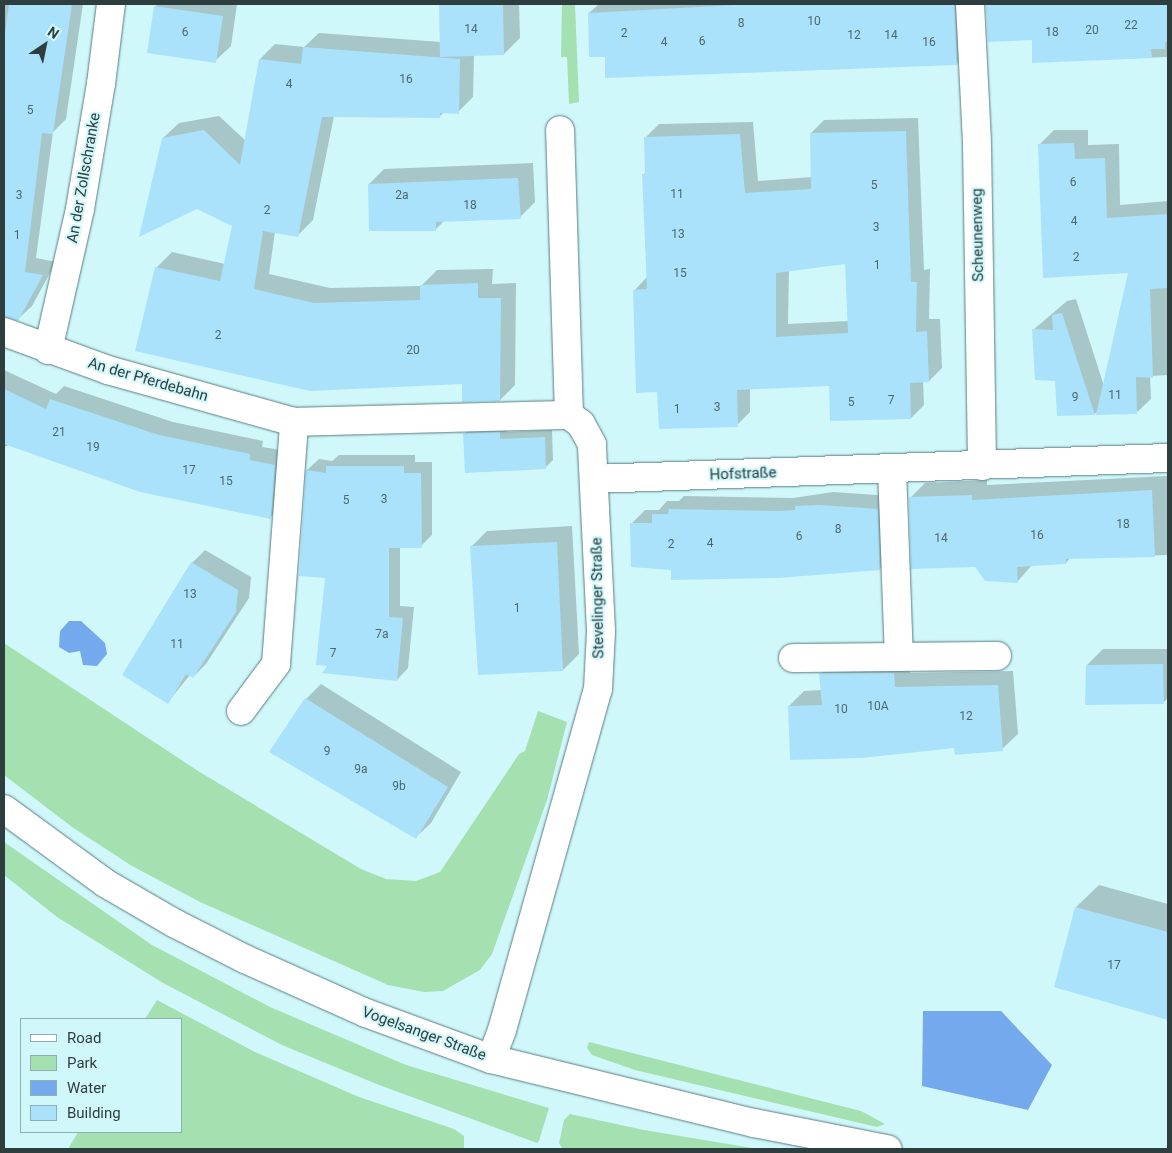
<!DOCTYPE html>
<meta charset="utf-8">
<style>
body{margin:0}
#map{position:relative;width:1172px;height:1153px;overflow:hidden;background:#d0f8fb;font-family:Roboto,sans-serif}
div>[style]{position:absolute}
.green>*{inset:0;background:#a5e0b0}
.water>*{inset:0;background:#74aaed}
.shadow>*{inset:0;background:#0003}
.building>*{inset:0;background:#aae2fc}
.roads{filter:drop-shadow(0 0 1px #587c7f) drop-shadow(0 0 1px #587c7f)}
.minor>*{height:28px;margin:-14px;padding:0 14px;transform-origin:14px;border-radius:14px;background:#fff}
.secondary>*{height:28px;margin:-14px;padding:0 14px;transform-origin:14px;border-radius:14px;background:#fff}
span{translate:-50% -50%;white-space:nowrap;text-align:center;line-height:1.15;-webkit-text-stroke:4px #d0f8fb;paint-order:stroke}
.number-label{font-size:12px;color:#4d676e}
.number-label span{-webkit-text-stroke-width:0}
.street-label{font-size:15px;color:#2e3e3f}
.frame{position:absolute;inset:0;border:5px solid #2e3e3f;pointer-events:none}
.legend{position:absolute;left:20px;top:1018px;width:162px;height:115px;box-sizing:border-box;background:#d0f8fb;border:1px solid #8faeb0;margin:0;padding:6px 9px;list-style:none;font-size:15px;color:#2e3e3f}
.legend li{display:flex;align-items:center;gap:10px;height:25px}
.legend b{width:25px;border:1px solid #8faeb0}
.north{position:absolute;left:20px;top:20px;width:50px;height:50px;-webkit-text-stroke:4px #d0f8fb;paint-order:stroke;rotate:34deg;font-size:14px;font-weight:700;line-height:20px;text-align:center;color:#2e3e3f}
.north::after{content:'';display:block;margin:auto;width:18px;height:22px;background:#2e3e3f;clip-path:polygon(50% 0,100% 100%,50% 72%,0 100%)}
</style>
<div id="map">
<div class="green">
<i style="clip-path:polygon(562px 4px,575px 4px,579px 102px,569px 104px,567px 57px,561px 57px)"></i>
<i style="clip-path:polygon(4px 643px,198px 771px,361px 869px,386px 879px,416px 881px,440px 872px,519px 754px,525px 751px,538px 711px,567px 722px,547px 800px,492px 954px,480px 970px,443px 991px,424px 992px,388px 985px,200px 902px,132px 866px,72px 827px,4px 775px)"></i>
<i style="clip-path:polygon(4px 842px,152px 945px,270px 1007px,406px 1065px,549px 1108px,539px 1141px,537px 1143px,379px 1085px,282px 1045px,163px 983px,57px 917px,4px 875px)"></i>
<i style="clip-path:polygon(157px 1000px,255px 1052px,359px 1097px,454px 1129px,464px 1136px,464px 1149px,68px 1149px,78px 1132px,181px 1132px,181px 1019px,145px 1019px)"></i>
<i style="clip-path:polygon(589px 1042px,861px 1111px,885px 1124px,877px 1127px,635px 1070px,592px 1055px,587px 1048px)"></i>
<i style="clip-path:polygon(570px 1114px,644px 1130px,758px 1149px,563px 1149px,559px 1143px,564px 1120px)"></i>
</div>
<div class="water">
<i style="clip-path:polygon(69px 621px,81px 621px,105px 643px,107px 654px,97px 666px,83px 665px,80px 651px,69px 653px,59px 647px,60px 631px)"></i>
<i style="clip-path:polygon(923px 1011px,1001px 1011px,1052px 1065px,1028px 1110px,922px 1086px)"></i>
</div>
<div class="shadow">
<i style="clip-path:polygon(4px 4px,83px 4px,66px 119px,53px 132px,36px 258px,56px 262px,32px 306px,18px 319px,4px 317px,8px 268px,4px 268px)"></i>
<i style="clip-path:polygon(158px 4px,237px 4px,231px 46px,215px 61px,155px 7px)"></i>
<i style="clip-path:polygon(440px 4px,519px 4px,520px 38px,504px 54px,474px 55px,473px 97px,458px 112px,444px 112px,439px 117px,334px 116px,313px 220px,298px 235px,275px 232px,269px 274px,330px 288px,421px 286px,437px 270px,493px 269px,492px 284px,516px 283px,515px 385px,500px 400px,463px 382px,137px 350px,157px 267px,172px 252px,225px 264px,234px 225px,163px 138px,179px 123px,219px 116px,246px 141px,260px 59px,275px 44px,304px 47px,319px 33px,441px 42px)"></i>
<i style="clip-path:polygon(599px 4px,971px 4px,972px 49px,957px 64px,606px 56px,589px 13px)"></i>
<i style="clip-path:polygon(986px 4px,1168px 4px,1168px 57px,1034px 62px,1033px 39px,989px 41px)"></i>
<i style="clip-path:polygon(evenodd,918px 118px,924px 270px,930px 269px,929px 319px,940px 319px,942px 368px,929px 381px,923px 381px,924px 405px,911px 418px,830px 384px,750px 388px,750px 412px,737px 425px,658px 391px,634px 291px,647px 277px,643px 175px,646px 172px,646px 137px,659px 124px,753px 122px,758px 181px,812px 177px,811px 133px,824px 120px,918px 118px,846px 263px,848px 321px,788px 324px,789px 270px,846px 263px)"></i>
<i style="clip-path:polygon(1054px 130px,1088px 130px,1088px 145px,1119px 144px,1120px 205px,1168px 201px,1168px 375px,1150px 376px,1151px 399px,1136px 413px,1099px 410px,1095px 414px,1056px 379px,1033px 330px,1067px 301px,1076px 299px,1104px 386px,1129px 272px,1040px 144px)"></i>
<i style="clip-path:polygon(533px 163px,535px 202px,520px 217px,445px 220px,436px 229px,369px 184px,384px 169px)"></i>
<i style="clip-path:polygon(4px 370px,56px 394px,64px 386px,173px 422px,263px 441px,262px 447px,288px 451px,284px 504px,271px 517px,9px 445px,4px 447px)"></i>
<i style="clip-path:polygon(507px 425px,507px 432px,552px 430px,553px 460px,545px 468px,464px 434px,472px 426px)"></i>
<i style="clip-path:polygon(339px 455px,415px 455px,415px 462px,432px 462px,432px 535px,421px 546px,400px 547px,400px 606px,414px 607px,408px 668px,397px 680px,329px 665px,326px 577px,307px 470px,319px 459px,332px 461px)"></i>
<i style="clip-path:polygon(1167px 476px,1168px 555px,1070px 558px,1066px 563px,1032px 565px,1017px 582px,975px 566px,910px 498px,925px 483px,987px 480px,987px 485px)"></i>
<i style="clip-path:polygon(833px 492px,891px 496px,893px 555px,880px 569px,672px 569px,632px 523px,645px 510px,659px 510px,667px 501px,679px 501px,684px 496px,793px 498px)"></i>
<i style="clip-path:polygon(572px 526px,579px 654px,563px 670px,471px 547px,487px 531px)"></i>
<i style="clip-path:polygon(205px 550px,251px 577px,249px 598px,206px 664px,193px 677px,190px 675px,168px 702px,192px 563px)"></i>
<i style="clip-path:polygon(1103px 649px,1168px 649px,1168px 698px,1163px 703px,1087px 665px)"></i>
<i style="clip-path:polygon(909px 658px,910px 673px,1013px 671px,1018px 734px,1002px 749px,955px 747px,789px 706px,804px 691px,822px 690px,820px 674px,835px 659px)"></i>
<i style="clip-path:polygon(321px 684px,461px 772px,431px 823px,416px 837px,306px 699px)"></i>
<i style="clip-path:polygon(1099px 885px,1168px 904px,1168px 1019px,1055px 987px,1076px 907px)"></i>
</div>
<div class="building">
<i style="clip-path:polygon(9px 4px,72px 4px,53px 134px,42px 133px,25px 272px,43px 275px,18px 321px,4px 317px,4px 40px)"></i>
<i style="clip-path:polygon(439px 4px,503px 4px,504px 55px,440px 57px)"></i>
<i style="clip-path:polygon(754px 4px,955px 4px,957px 65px,605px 78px,605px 57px,589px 57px,588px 13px)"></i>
<i style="clip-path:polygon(986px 4px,1168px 4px,1168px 42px,1165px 42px,1165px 49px,1151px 49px,1152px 58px,1032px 63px,1032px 40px,988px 42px)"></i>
<i style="clip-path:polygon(154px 6px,223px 16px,216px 63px,147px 53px)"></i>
<i style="clip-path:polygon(303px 47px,460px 59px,459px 114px,440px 113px,440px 118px,322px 117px,298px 237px,263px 231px,254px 289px,314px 303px,420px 300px,420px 285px,478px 283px,478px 298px,501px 298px,500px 401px,462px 402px,462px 384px,310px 391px,135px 351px,155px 267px,220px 281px,232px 226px,197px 209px,139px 237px,162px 138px,204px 130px,240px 165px,259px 59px,301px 64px)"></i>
<i style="clip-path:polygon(evenodd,906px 131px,911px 282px,917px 282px,916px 332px,927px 331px,929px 382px,910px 383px,911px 419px,830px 421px,829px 386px,737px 390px,738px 427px,659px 429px,657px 392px,636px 393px,633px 290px,647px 289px,642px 174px,645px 175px,644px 137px,740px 134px,745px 193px,811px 189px,810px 133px,906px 131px,845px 264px,848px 333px,776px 337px,776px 273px,845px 264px)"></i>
<i style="clip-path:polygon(1074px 143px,1075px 159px,1105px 158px,1107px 218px,1168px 214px,1168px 288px,1150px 289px,1153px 378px,1136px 377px,1137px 414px,1096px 415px,1128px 273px,1043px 278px,1038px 144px)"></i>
<i style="clip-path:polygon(518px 178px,521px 219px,436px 222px,436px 231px,369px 231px,368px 184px)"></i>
<i style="clip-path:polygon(1062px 313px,1079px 366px,1095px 415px,1057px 416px,1055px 381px,1035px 380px,1032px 329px,1053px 330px,1052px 315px)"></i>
<i style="clip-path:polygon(4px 389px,46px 409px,50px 399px,159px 435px,250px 454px,250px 460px,275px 465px,271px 519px,140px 492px,4px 444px)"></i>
<i style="clip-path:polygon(500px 432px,500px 439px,545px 437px,546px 469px,465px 473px,463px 433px)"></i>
<i style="clip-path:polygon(326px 466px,404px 466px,404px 473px,421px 473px,422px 548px,389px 548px,389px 617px,403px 618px,397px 681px,322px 673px,327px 666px,316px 665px,325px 578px,299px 576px,306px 470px,326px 473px)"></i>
<i style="clip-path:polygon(1152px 490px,1155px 557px,1066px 559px,1066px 564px,1017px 567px,1018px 583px,985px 581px,975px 567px,911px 569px,909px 497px,972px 495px,972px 500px)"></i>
<i style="clip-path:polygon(819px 505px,878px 509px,880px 570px,778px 578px,671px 580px,671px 570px,631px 567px,630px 523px,652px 523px,652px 514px,668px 514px,669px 509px,779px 511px,795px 510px,795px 506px)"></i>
<i style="clip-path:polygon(557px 542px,563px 671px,478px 675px,470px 546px)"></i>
<i style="clip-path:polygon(191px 562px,238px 590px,236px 612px,193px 678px,186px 674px,168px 704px,122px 675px)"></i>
<i style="clip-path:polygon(1163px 664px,1164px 704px,1085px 705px,1086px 665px)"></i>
<i style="clip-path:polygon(819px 673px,894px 673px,895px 687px,998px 685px,1003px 751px,955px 755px,954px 748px,862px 758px,790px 760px,788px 706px,822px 705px)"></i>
<i style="clip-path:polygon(305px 698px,448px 787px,416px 839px,269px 752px)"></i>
<i style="clip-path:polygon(1075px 907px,1168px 932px,1168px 1020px,1054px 987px)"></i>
</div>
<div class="roads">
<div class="minor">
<i style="left:970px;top:4px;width:140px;rotate:87.1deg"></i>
<i style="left:977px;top:144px;width:322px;rotate:89.1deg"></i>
<i style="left:4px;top:332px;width:111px;rotate:20.1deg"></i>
<i style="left:108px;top:370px;width:193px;rotate:15.6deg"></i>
<i style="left:294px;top:422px;width:275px;rotate:-1.5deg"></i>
<i style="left:48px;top:350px;width:145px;rotate:-77.2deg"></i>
<i style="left:80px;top:209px;width:127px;rotate:-80.5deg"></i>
<i style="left:101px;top:84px;width:81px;rotate:-82.9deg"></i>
<i style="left:892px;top:469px;width:188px;rotate:87.9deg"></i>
<i style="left:594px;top:479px;width:574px;rotate:-2.1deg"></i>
<i style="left:793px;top:658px;width:204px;rotate:-0.6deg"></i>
<i style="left:241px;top:711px;width:59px;rotate:-53.3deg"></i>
<i style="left:276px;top:664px;width:243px;rotate:-85.7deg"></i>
<i style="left:491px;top:1059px;width:31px;rotate:-69deg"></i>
<i style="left:502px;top:1030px;width:354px;rotate:-74.3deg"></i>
<i style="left:598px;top:689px;width:58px;rotate:-87deg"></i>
<i style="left:601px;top:631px;width:187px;rotate:-92.8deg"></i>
<i style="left:592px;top:444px;width:23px;rotate:-119deg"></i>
<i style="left:581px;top:424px;width:15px;rotate:-143deg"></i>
<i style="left:569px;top:415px;width:285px;rotate:-91.8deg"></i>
</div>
<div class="secondary">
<i style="left:4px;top:809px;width:125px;rotate:36.2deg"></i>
<i style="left:105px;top:883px;width:80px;rotate:30.1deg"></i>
<i style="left:174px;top:923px;width:80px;rotate:26.9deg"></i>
<i style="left:245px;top:959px;width:133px;rotate:24.1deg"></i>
<i style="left:366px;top:1013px;width:133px;rotate:20.2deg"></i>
<i style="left:491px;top:1059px;width:271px;rotate:13.7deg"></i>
<i style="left:754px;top:1123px;width:136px;rotate:11.1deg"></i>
</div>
</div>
<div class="number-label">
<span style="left:814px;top:22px">10</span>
<span style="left:741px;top:24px">8</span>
<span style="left:1131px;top:26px">22</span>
<span style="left:471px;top:30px">14</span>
<span style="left:1092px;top:31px">20</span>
<span style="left:185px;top:33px">6</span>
<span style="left:1052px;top:33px">18</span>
<span style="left:624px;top:34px">2</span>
<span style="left:854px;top:36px">12</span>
<span style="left:891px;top:36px">14</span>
<span style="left:702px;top:42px">6</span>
<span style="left:664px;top:43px">4</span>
<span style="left:929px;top:43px">16</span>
<span style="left:406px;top:80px">16</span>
<span style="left:289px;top:85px">4</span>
<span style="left:30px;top:111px">5</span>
<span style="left:1073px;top:183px">6</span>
<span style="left:874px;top:186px">5</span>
<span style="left:677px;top:195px">11</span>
<span style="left:19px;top:196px">3</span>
<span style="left:402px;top:196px">2a</span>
<span style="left:470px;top:206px">18</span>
<span style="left:267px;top:211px">2</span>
<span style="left:1074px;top:222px">4</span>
<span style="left:876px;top:228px">3</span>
<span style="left:678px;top:235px">13</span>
<span style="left:17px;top:236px">1</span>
<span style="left:1076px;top:258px">2</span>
<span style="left:877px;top:266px">1</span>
<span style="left:680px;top:274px">15</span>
<span style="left:218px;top:336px">2</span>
<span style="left:413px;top:351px">20</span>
<span style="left:1115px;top:396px">11</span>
<span style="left:1075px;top:398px">9</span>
<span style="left:891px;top:401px">7</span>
<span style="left:851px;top:403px">5</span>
<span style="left:717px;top:408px">3</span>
<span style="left:677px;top:410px">1</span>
<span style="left:59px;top:433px">21</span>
<span style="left:93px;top:448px">19</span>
<span style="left:189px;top:471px">17</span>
<span style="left:226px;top:482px">15</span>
<span style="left:384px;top:500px">3</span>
<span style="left:346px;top:501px">5</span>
<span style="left:1123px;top:525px">18</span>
<span style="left:838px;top:530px">8</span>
<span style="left:1037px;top:536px">16</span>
<span style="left:799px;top:537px">6</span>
<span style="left:941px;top:539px">14</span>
<span style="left:710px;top:544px">4</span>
<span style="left:671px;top:545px">2</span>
<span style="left:190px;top:595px">13</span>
<span style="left:517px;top:609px">1</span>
<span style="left:382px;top:635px">7a</span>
<span style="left:177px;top:645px">11</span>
<span style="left:333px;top:654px">7</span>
<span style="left:878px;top:707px">10A</span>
<span style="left:841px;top:710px">10</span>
<span style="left:966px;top:717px">12</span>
<span style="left:327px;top:752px">9</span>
<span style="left:361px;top:770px">9a</span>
<span style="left:399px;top:787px">9b</span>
<span style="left:1114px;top:966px">17</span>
</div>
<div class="street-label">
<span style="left:84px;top:178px;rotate:-80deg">An der Zollschranke</span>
<span style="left:978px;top:235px;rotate:-91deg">Scheunenweg</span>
<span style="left:148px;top:380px;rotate:16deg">An der Pferdebahn</span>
<span style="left:743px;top:474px;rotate:-2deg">Hofstraße</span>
<span style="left:598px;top:598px;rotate:-91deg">Stevelinger Straße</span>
<span style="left:424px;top:1034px;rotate:20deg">Vogelsanger Straße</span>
</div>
<div class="frame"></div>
<ul class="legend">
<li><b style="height:6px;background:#fff"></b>Road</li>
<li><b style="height:14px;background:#a5e0b0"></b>Park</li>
<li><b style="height:14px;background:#74aaed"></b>Water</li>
<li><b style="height:14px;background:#aae2fc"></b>Building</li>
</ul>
<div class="north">N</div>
</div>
